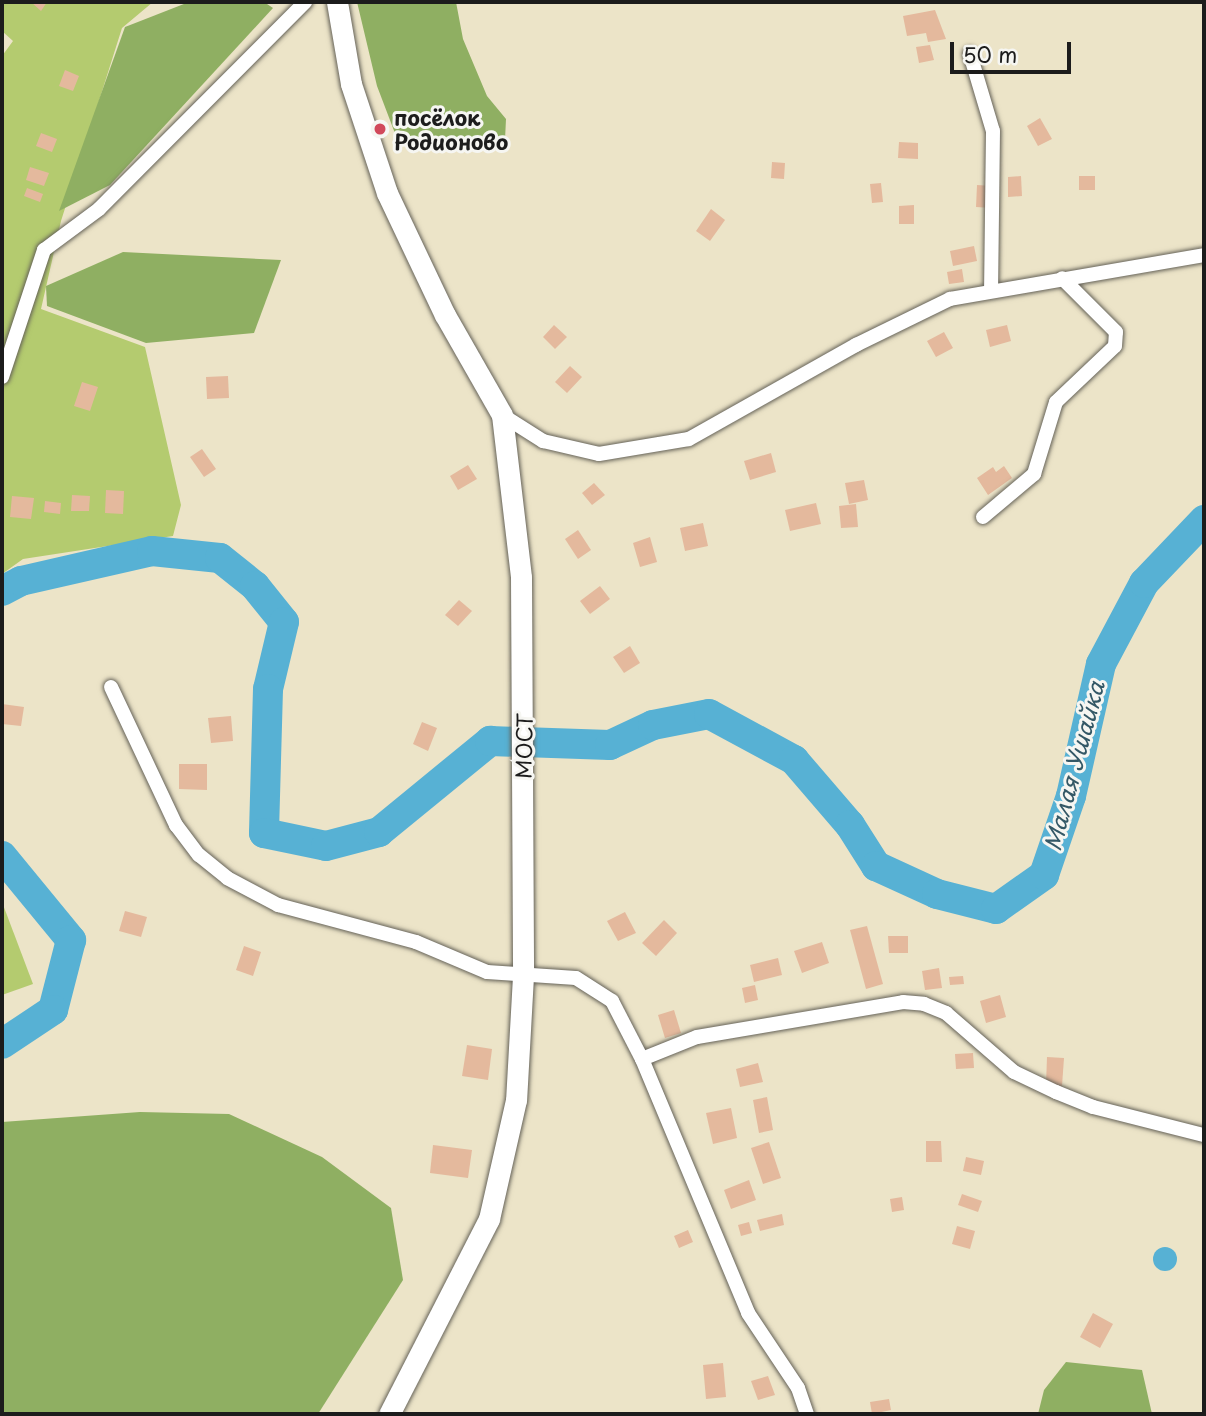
<!DOCTYPE html>
<meta charset="utf-8">
<style>
body{margin:0}
#map{position:relative;width:1206px;height:1416px;overflow:hidden;background:#ece4c8;font-family:"Playpen Sans",sans-serif}
div>[style]{position:absolute}
.green>*{inset:0;background:#b4cb6f}
.forest>*{inset:0;background:#8faf62}
.water>*{inset:0;background:#57b1d4}
.round{border-radius:50%}
.river>*{height:30px;margin:-15px;padding:0 15px;transform-origin:15px;border-radius:15px;background:#57b1d4}
.building>*{inset:0;background:#e4b99d}
.roads{filter:drop-shadow(0 0 2px #656258) drop-shadow(0 0 2px #656258)}
.street>*{height:14px;margin:-7px;padding:0 7px;transform-origin:7px;border-radius:7px;background:#fff}
.secondary>*{height:21px;margin:-10.5px;padding:0 10.5px;transform-origin:10.5px;border-radius:10.5px;background:#fff}
.dots>*{width:19px;height:19px;translate:-50% -50%;box-sizing:border-box;border:4px solid #f6f6f2;border-radius:50%}
span{translate:-50% -50%;white-space:nowrap;text-align:center;line-height:1.15;-webkit-text-stroke:6px #f6f6f2;paint-order:stroke}
.poi-label{font-size:21px;color:#1c1c1c;font-weight:700}
.left{translate:0 -50%;text-align:left}
.street-label{font-size:21px;color:#1c1c1c}
.water-label{font-size:23px;color:#345866;font-style:italic}
.frame{position:absolute;inset:0;border:4px solid #1c1c1c;pointer-events:none}
.scale{position:absolute;left:950px;top:42px;width:121px;height:32px;box-sizing:border-box;border:4px solid #1c1c1c;border-top:0;padding-left:9px;font-size:21px;line-height:24px;white-space:nowrap;color:#1c1c1c;-webkit-text-stroke:5px #f6f6f2;paint-order:stroke}
</style>
<div id="map">
<div class="green">
<i style="clip-path:polygon(2px 2px,153px 2px,122px 28px,61px 221px,41px 309px,145px 347px,181px 505px,173px 536px,23px 559px,2px 574px,2px 56px,13px 41px,2px 31px)"></i>
<i style="clip-path:polygon(2px 902px,33px 984px,2px 995px)"></i>
</div>
<div class="forest">
<i style="clip-path:polygon(189px 2px,264px 2px,273px 8px,110px 185px,59px 211px,125px 27px)"></i>
<i style="clip-path:polygon(357px 2px,456px 2px,463px 39px,487px 96px,506px 119px,505px 140px,414px 144px,396px 136px,377px 86px)"></i>
<i style="clip-path:polygon(123px 252px,281px 260px,254px 333px,146px 343px,47px 306px,46px 286px)"></i>
<i style="clip-path:polygon(140px 1112px,229px 1114px,322px 1157px,391px 1208px,403px 1280px,318px 1414px,2px 1414px,2px 1122px)"></i>
<i style="clip-path:polygon(1066px 1362px,1142px 1370px,1152px 1414px,1038px 1414px,1044px 1390px)"></i>
</div>
<div class="water">
<i class="round" style="left:1153px;top:1247px;width:24px;height:24px"></i>
</div>
<div class="river">
<i style="left:2px;top:591px;width:21px;rotate:-28deg"></i>
<i style="left:21px;top:581px;width:134px;rotate:-12.9deg"></i>
<i style="left:152px;top:551px;width:68px;rotate:5.9deg"></i>
<i style="left:220px;top:558px;width:45px;rotate:38.7deg"></i>
<i style="left:255px;top:586px;width:46px;rotate:51.1deg"></i>
<i style="left:284px;top:622px;width:69px;rotate:103.4deg"></i>
<i style="left:268px;top:689px;width:144px;rotate:91.6deg"></i>
<i style="left:264px;top:833px;width:63px;rotate:11.8deg"></i>
<i style="left:326px;top:846px;width:55px;rotate:-14.8deg"></i>
<i style="left:379px;top:832px;width:144px;rotate:-39.3deg"></i>
<i style="left:490px;top:741px;width:120px;rotate:1.9deg"></i>
<i style="left:610px;top:745px;width:47px;rotate:-24.9deg"></i>
<i style="left:653px;top:725px;width:57px;rotate:-11.1deg"></i>
<i style="left:709px;top:714px;width:97px;rotate:28.4deg"></i>
<i style="left:794px;top:760px;width:86px;rotate:49.3deg"></i>
<i style="left:850px;top:825px;width:49px;rotate:57.6deg"></i>
<i style="left:876px;top:866px;width:67px;rotate:24.7deg"></i>
<i style="left:937px;top:894px;width:61px;rotate:14.3deg"></i>
<i style="left:996px;top:909px;width:59px;rotate:-35.3deg"></i>
<i style="left:1044px;top:875px;width:83px;rotate:-71.1deg"></i>
<i style="left:1071px;top:796px;width:135px;rotate:-77.2deg"></i>
<i style="left:1101px;top:664px;width:92px;rotate:-62deg"></i>
<i style="left:1144px;top:583px;width:87px;rotate:-46.4deg"></i>
<i style="left:2px;top:856px;width:109px;rotate:50.6deg"></i>
<i style="left:71px;top:940px;width:72px;rotate:104.4deg"></i>
<i style="left:53px;top:1010px;width:61px;rotate:146.3deg"></i>
</div>
<div class="building">
<i style="clip-path:polygon(31px 2px,47px 2px,41px 11px)"></i>
<i style="clip-path:polygon(935px 10px,946px 39px,928px 42px,926px 33px,907px 36px,903px 16px)"></i>
<i style="clip-path:polygon(930px 45px,934px 60px,919px 63px,916px 47px)"></i>
<i style="clip-path:polygon(65px 70px,79px 76px,73px 91px,59px 86px)"></i>
<i style="clip-path:polygon(1040px 118px,1052px 139px,1038px 146px,1027px 126px)"></i>
<i style="clip-path:polygon(41px 133px,57px 139px,52px 152px,36px 146px)"></i>
<i style="clip-path:polygon(899px 142px,918px 143px,918px 159px,898px 158px)"></i>
<i style="clip-path:polygon(772px 162px,785px 163px,784px 179px,771px 178px)"></i>
<i style="clip-path:polygon(30px 167px,49px 173px,44px 186px,26px 180px)"></i>
<i style="clip-path:polygon(1021px 176px,1022px 196px,1008px 197px,1008px 177px)"></i>
<i style="clip-path:polygon(1079px 176px,1095px 176px,1095px 190px,1079px 190px)"></i>
<i style="clip-path:polygon(881px 183px,883px 202px,872px 203px,870px 184px)"></i>
<i style="clip-path:polygon(977px 185px,993px 186px,992px 208px,976px 207px)"></i>
<i style="clip-path:polygon(27px 188px,43px 194px,40px 202px,24px 196px)"></i>
<i style="clip-path:polygon(914px 205px,914px 224px,899px 224px,899px 206px)"></i>
<i style="clip-path:polygon(711px 209px,725px 220px,710px 241px,696px 231px)"></i>
<i style="clip-path:polygon(974px 246px,977px 261px,953px 266px,950px 251px)"></i>
<i style="clip-path:polygon(962px 269px,964px 282px,949px 284px,947px 272px)"></i>
<i style="clip-path:polygon(554px 325px,567px 337px,555px 349px,543px 337px)"></i>
<i style="clip-path:polygon(1007px 325px,1011px 341px,990px 347px,986px 330px)"></i>
<i style="clip-path:polygon(944px 332px,953px 348px,936px 357px,927px 341px)"></i>
<i style="clip-path:polygon(570px 366px,582px 377px,567px 393px,555px 382px)"></i>
<i style="clip-path:polygon(228px 376px,229px 398px,207px 399px,206px 377px)"></i>
<i style="clip-path:polygon(82px 382px,98px 387px,90px 411px,74px 406px)"></i>
<i style="clip-path:polygon(202px 449px,216px 469px,204px 477px,190px 457px)"></i>
<i style="clip-path:polygon(771px 453px,776px 472px,750px 480px,744px 461px)"></i>
<i style="clip-path:polygon(468px 465px,477px 479px,458px 490px,450px 476px)"></i>
<i style="clip-path:polygon(1004px 466px,1012px 478px,988px 495px,977px 478px,993px 467px,996px 472px)"></i>
<i style="clip-path:polygon(864px 480px,868px 500px,849px 504px,845px 483px)"></i>
<i style="clip-path:polygon(594px 483px,605px 495px,592px 505px,582px 493px)"></i>
<i style="clip-path:polygon(106px 490px,124px 491px,123px 514px,105px 513px)"></i>
<i style="clip-path:polygon(72px 495px,90px 496px,89px 511px,71px 511px)"></i>
<i style="clip-path:polygon(12px 496px,34px 498px,31px 519px,10px 517px)"></i>
<i style="clip-path:polygon(45px 501px,61px 503px,60px 514px,44px 512px)"></i>
<i style="clip-path:polygon(816px 503px,821px 524px,790px 531px,785px 510px)"></i>
<i style="clip-path:polygon(856px 504px,858px 527px,841px 528px,839px 506px)"></i>
<i style="clip-path:polygon(703px 523px,708px 546px,685px 551px,680px 528px)"></i>
<i style="clip-path:polygon(578px 530px,591px 550px,578px 559px,565px 539px)"></i>
<i style="clip-path:polygon(650px 537px,657px 562px,640px 567px,633px 543px)"></i>
<i style="clip-path:polygon(600px 586px,610px 599px,590px 614px,580px 601px)"></i>
<i style="clip-path:polygon(459px 600px,472px 611px,458px 626px,445px 615px)"></i>
<i style="clip-path:polygon(630px 646px,640px 663px,624px 673px,613px 657px)"></i>
<i style="clip-path:polygon(2px 704px,24px 707px,21px 726px,2px 724px)"></i>
<i style="clip-path:polygon(231px 716px,233px 741px,211px 743px,208px 718px)"></i>
<i style="clip-path:polygon(422px 722px,437px 728px,428px 751px,413px 744px)"></i>
<i style="clip-path:polygon(179px 764px,207px 764px,207px 790px,179px 789px)"></i>
<i style="clip-path:polygon(125px 911px,147px 917px,141px 937px,119px 931px)"></i>
<i style="clip-path:polygon(625px 912px,636px 933px,618px 941px,607px 921px)"></i>
<i style="clip-path:polygon(664px 920px,677px 933px,656px 956px,642px 943px)"></i>
<i style="clip-path:polygon(867px 926px,883px 984px,866px 989px,850px 930px)"></i>
<i style="clip-path:polygon(888px 936px,908px 936px,908px 953px,889px 953px)"></i>
<i style="clip-path:polygon(822px 942px,829px 963px,802px 973px,794px 951px)"></i>
<i style="clip-path:polygon(244px 946px,261px 952px,253px 976px,236px 970px)"></i>
<i style="clip-path:polygon(778px 958px,782px 975px,754px 982px,750px 965px)"></i>
<i style="clip-path:polygon(939px 968px,942px 988px,925px 990px,922px 971px)"></i>
<i style="clip-path:polygon(963px 976px,964px 984px,950px 985px,949px 977px)"></i>
<i style="clip-path:polygon(755px 985px,758px 1000px,745px 1003px,742px 988px)"></i>
<i style="clip-path:polygon(1000px 995px,1006px 1017px,986px 1023px,980px 1001px)"></i>
<i style="clip-path:polygon(674px 1010px,681px 1033px,665px 1038px,658px 1015px)"></i>
<i style="clip-path:polygon(467px 1045px,492px 1049px,488px 1080px,462px 1076px)"></i>
<i style="clip-path:polygon(973px 1053px,974px 1068px,956px 1069px,955px 1054px)"></i>
<i style="clip-path:polygon(1047px 1057px,1064px 1058px,1062px 1086px,1046px 1085px)"></i>
<i style="clip-path:polygon(758px 1063px,763px 1082px,740px 1087px,736px 1069px)"></i>
<i style="clip-path:polygon(767px 1097px,773px 1130px,759px 1133px,753px 1100px)"></i>
<i style="clip-path:polygon(731px 1108px,737px 1138px,713px 1144px,706px 1113px)"></i>
<i style="clip-path:polygon(926px 1141px,941px 1141px,942px 1162px,926px 1162px)"></i>
<i style="clip-path:polygon(769px 1142px,781px 1178px,763px 1184px,751px 1148px)"></i>
<i style="clip-path:polygon(433px 1145px,472px 1150px,468px 1178px,430px 1173px)"></i>
<i style="clip-path:polygon(966px 1157px,984px 1161px,981px 1175px,963px 1171px)"></i>
<i style="clip-path:polygon(749px 1180px,756px 1200px,731px 1209px,724px 1190px)"></i>
<i style="clip-path:polygon(962px 1194px,982px 1201px,978px 1212px,958px 1205px)"></i>
<i style="clip-path:polygon(902px 1197px,904px 1210px,892px 1212px,890px 1199px)"></i>
<i style="clip-path:polygon(782px 1214px,784px 1225px,760px 1231px,757px 1220px)"></i>
<i style="clip-path:polygon(749px 1222px,752px 1233px,741px 1236px,738px 1225px)"></i>
<i style="clip-path:polygon(957px 1226px,975px 1231px,970px 1249px,952px 1244px)"></i>
<i style="clip-path:polygon(688px 1230px,693px 1242px,679px 1248px,674px 1236px)"></i>
<i style="clip-path:polygon(1093px 1313px,1113px 1324px,1100px 1348px,1080px 1337px)"></i>
<i style="clip-path:polygon(723px 1363px,726px 1397px,706px 1399px,703px 1365px)"></i>
<i style="clip-path:polygon(768px 1376px,775px 1395px,758px 1400px,751px 1381px)"></i>
<i style="clip-path:polygon(889px 1399px,891px 1410px,872px 1414px,870px 1402px)"></i>
</div>
<div class="roads">
<div class="street">
<i style="left:970px;top:54px;width:80px;rotate:73.4deg"></i>
<i style="left:993px;top:131px;width:158px;rotate:90.7deg"></i>
<i style="left:2px;top:377px;width:134px;rotate:-71.7deg"></i>
<i style="left:44px;top:250px;width:69px;rotate:-36.7deg"></i>
<i style="left:99px;top:209px;width:292px;rotate:-45.1deg"></i>
<i style="left:502px;top:415px;width:49px;rotate:32.4deg"></i>
<i style="left:543px;top:441px;width:57px;rotate:13.1deg"></i>
<i style="left:599px;top:454px;width:91px;rotate:-9.5deg"></i>
<i style="left:689px;top:439px;width:192px;rotate:-29.4deg"></i>
<i style="left:856px;top:345px;width:105px;rotate:-26.1deg"></i>
<i style="left:950px;top:299px;width:258px;rotate:-9.8deg"></i>
<i style="left:983px;top:517px;width:67px;rotate:-40.1deg"></i>
<i style="left:1034px;top:474px;width:75px;rotate:-73deg"></i>
<i style="left:1056px;top:402px;width:81px;rotate:-43.5deg"></i>
<i style="left:1115px;top:346px;width:14px;rotate:-86deg"></i>
<i style="left:1116px;top:332px;width:76px;rotate:-135deg"></i>
<i style="left:111px;top:687px;width:153px;rotate:64.8deg"></i>
<i style="left:176px;top:825px;width:38px;rotate:53deg"></i>
<i style="left:199px;top:855px;width:36px;rotate:39deg"></i>
<i style="left:227px;top:878px;width:58px;rotate:27.9deg"></i>
<i style="left:278px;top:905px;width:143px;rotate:15deg"></i>
<i style="left:416px;top:942px;width:77px;rotate:22.9deg"></i>
<i style="left:487px;top:972px;width:89px;rotate:3.9deg"></i>
<i style="left:576px;top:978px;width:43px;rotate:32.6deg"></i>
<i style="left:612px;top:1001px;width:65px;rotate:62.7deg"></i>
<i style="left:642px;top:1059px;width:275px;rotate:67.3deg"></i>
<i style="left:748px;top:1313px;width:90px;rotate:56.3deg"></i>
<i style="left:798px;top:1388px;width:28px;rotate:71deg"></i>
<i style="left:642px;top:1059px;width:59px;rotate:-21.8deg"></i>
<i style="left:697px;top:1037px;width:209px;rotate:-9.6deg"></i>
<i style="left:903px;top:1002px;width:21px;rotate:5deg"></i>
<i style="left:924px;top:1004px;width:24px;rotate:22deg"></i>
<i style="left:946px;top:1013px;width:90px;rotate:40.9deg"></i>
<i style="left:1014px;top:1072px;width:47px;rotate:25.5deg"></i>
<i style="left:1056px;top:1092px;width:40px;rotate:22deg"></i>
<i style="left:1093px;top:1107px;width:114px;rotate:14.2deg"></i>
</div>
<div class="secondary">
<i style="left:337px;top:2px;width:83px;rotate:80.3deg"></i>
<i style="left:351px;top:84px;width:115px;rotate:71.7deg"></i>
<i style="left:387px;top:193px;width:135px;rotate:64.6deg"></i>
<i style="left:445px;top:315px;width:115px;rotate:60.3deg"></i>
<i style="left:502px;top:415px;width:163px;rotate:83.3deg"></i>
<i style="left:521px;top:577px;width:399px;rotate:89.7deg"></i>
<i style="left:523px;top:976px;width:124px;rotate:93.2deg"></i>
<i style="left:516px;top:1100px;width:122px;rotate:102.8deg"></i>
<i style="left:489px;top:1219px;width:219px;rotate:117.1deg"></i>
</div>
</div>
<div class="dots">
<i style="left:380px;top:129px;background:#d1495b"></i>
</div>
<div class="poi-label">
<span class="left" style="left:394px;top:129px">посёлок<br>Родионово</span>
</div>
<div class="street-label">
<span style="left:523px;top:746px;rotate:-89deg">МОСТ</span>
</div>
<div class="water-label">
<span style="left:1074px;top:766px;rotate:-75deg">Малая Ушайка</span>
</div>
<div class="frame"></div>
<div class="scale">50 m</div>
</div>
